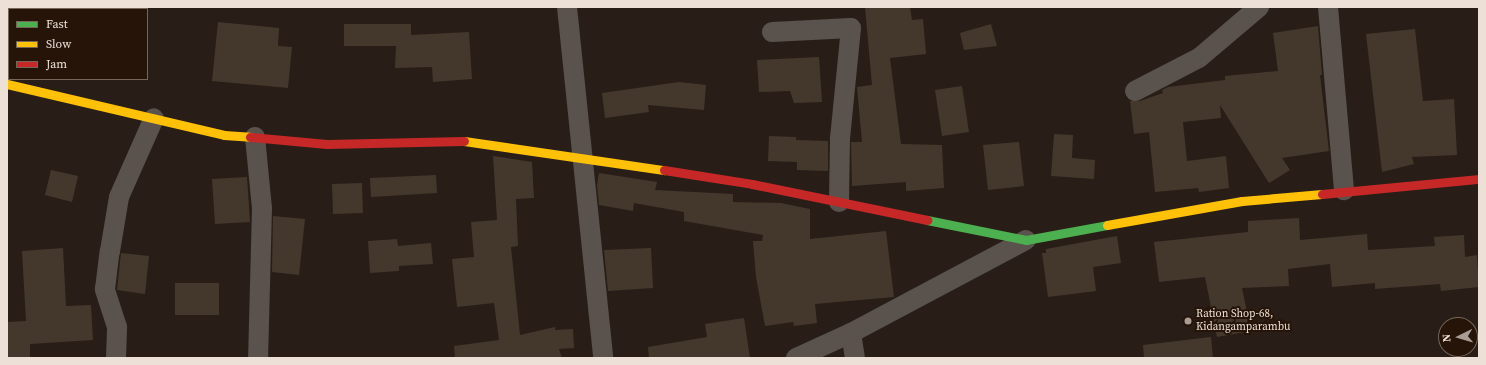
<!DOCTYPE html>
<style>
body{margin:0}
#map{position:relative;width:1486px;height:365px;overflow:hidden;background:#281e17;font-family:"Source Serif 4",serif}
div>[style]{position:absolute}
.building>*{inset:0;background:#44382d}
.street>*{height:20px;margin:-10px;padding:0 10px;transform-origin:10px;border-radius:10px;background:#59524d}
.fast>*{height:9px;margin:-4.5px;padding:0 4.5px;transform-origin:4.5px;border-radius:4.5px;background:#4caf50}
.slow>*{height:9px;margin:-4.5px;padding:0 4.5px;transform-origin:4.5px;border-radius:4.5px;background:#ffc107}
.jam>*{height:9px;margin:-4.5px;padding:0 4.5px;transform-origin:4.5px;border-radius:4.5px;background:#c62828}
.dots>*{width:11px;height:11px;translate:-50% -50%;box-sizing:border-box;border:2px solid #251407;border-radius:50%}
span{translate:-50% -50%;white-space:nowrap;text-align:center;line-height:1.15;-webkit-text-stroke:4px #251407;paint-order:stroke}
.poi-label{font-size:11px;color:#ede0d7}
.left{translate:0 -50%;text-align:left}
.frame{position:absolute;inset:0;border:8px solid #ede0d7;pointer-events:none}
.legend{position:absolute;left:8px;top:8px;width:140px;height:72px;box-sizing:border-box;background:#251407;border:1px solid #75665a;margin:0;padding:5px 7px;list-style:none;font-size:12px;color:#ede0d7}
.legend li{display:flex;align-items:center;gap:8px;height:20px}
.legend b{width:20px;border:1px solid #75665a}
.north{position:absolute;left:1438px;top:317px;width:40px;height:40px;box-sizing:border-box;background:#251407;border:1px solid #75665a;border-radius:50%;rotate:265deg;font-size:11px;font-weight:700;line-height:16px;text-align:center;color:#ede0d7}
.north::after{content:'';display:block;margin:auto;width:14px;height:18px;background:#a89c94;clip-path:polygon(50% 0,100% 100%,50% 72%,0 100%)}
</style>
<div id="map">
<div class="building">
<i style="clip-path:polygon(865px 7px,910px 7px,912px 20px,923px 19px,926px 54px,890px 58px,901px 144px,942px 145px,944px 188px,906px 191px,906px 182px,852px 186px,851px 142px,862px 142px,857px 87px,872px 85px)"></i>
<i style="clip-path:polygon(218px 22px,279px 28px,278px 46px,292px 47px,288px 88px,212px 81px)"></i>
<i style="clip-path:polygon(344px 24px,411px 24px,411px 35px,469px 32px,472px 79px,433px 82px,432px 67px,395px 68px,396px 46px,344px 46px)"></i>
<i style="clip-path:polygon(991px 24px,997px 46px,964px 50px,960px 33px)"></i>
<i style="clip-path:polygon(1318px 26px,1322px 75px,1320px 75px,1329px 151px,1282px 158px,1290px 170px,1269px 183px,1220px 105px,1221px 118px,1183px 122px,1187px 161px,1226px 156px,1229px 188px,1199px 192px,1198px 188px,1155px 192px,1149px 132px,1134px 134px,1130px 101px,1140px 101px,1163px 93px,1162px 90px,1168px 87px,1225px 80px,1225px 76px,1278px 71px,1273px 33px)"></i>
<i style="clip-path:polygon(1415px 29px,1423px 101px,1454px 99px,1457px 155px,1412px 157px,1414px 164px,1382px 172px,1366px 34px)"></i>
<i style="clip-path:polygon(819px 57px,822px 102px,794px 103px,790px 91px,759px 92px,757px 60px)"></i>
<i style="clip-path:polygon(679px 82px,706px 85px,704px 110px,648px 105px,649px 112px,605px 118px,602px 93px)"></i>
<i style="clip-path:polygon(962px 86px,969px 132px,942px 136px,935px 90px)"></i>
<i style="clip-path:polygon(1054px 134px,1073px 135px,1072px 158px,1095px 160px,1094px 179px,1051px 176px)"></i>
<i style="clip-path:polygon(769px 136px,796px 137px,796px 140px,828px 141px,828px 171px,797px 170px,797px 162px,768px 161px)"></i>
<i style="clip-path:polygon(1019px 142px,1024px 186px,988px 190px,983px 145px)"></i>
<i style="clip-path:polygon(493px 156px,532px 162px,534px 198px,516px 199px,518px 246px,511px 247px,520px 335px,555px 327px,555px 330px,573px 329px,574px 348px,559px 349px,562px 358px,455px 358px,454px 346px,499px 340px,494px 303px,457px 307px,452px 259px,474px 257px,471px 222px,497px 220px)"></i>
<i style="clip-path:polygon(51px 170px,78px 176px,72px 202px,45px 195px)"></i>
<i style="clip-path:polygon(599px 173px,657px 182px,655px 190px,733px 194px,733px 202px,781px 203px,810px 209px,810px 239px,886px 231px,894px 297px,815px 304px,817px 323px,794px 326px,793px 322px,765px 326px,756px 277px,753px 241px,762px 241px,763px 235px,684px 221px,684px 212px,634px 203px,633px 211px,599px 205px,597px 185px)"></i>
<i style="clip-path:polygon(436px 175px,437px 193px,371px 197px,370px 178px)"></i>
<i style="clip-path:polygon(247px 177px,250px 222px,215px 224px,212px 179px)"></i>
<i style="clip-path:polygon(362px 183px,363px 213px,333px 214px,332px 184px)"></i>
<i style="clip-path:polygon(273px 216px,305px 219px,299px 275px,272px 272px)"></i>
<i style="clip-path:polygon(1299px 218px,1300px 240px,1367px 234px,1368px 250px,1435px 246px,1434px 237px,1464px 235px,1465px 257px,1477px 255px,1479px 287px,1441px 291px,1440px 284px,1375px 289px,1375px 283px,1332px 287px,1330px 264px,1288px 269px,1289px 286px,1242px 288px,1251px 331px,1217px 337px,1205px 277px,1159px 282px,1154px 242px,1248px 232px,1248px 221px)"></i>
<i style="clip-path:polygon(1117px 236px,1121px 263px,1093px 267px,1096px 291px,1048px 297px,1042px 253px,1046px 253px,1046px 249px)"></i>
<i style="clip-path:polygon(397px 239px,398px 246px,431px 243px,433px 264px,399px 266px,399px 271px,370px 273px,368px 241px)"></i>
<i style="clip-path:polygon(63px 248px,66px 306px,91px 305px,93px 340px,30px 344px,30px 358px,7px 358px,7px 322px,26px 321px,22px 251px)"></i>
<i style="clip-path:polygon(651px 248px,653px 288px,608px 291px,604px 250px)"></i>
<i style="clip-path:polygon(121px 253px,149px 256px,145px 294px,117px 290px)"></i>
<i style="clip-path:polygon(175px 283px,219px 283px,219px 315px,175px 315px)"></i>
<i style="clip-path:polygon(744px 318px,750px 358px,649px 358px,648px 347px,707px 337px,705px 324px)"></i>
<i style="clip-path:polygon(1211px 337px,1213px 358px,1144px 358px,1143px 345px)"></i>
</div>
<div class="street">
<i style="left:567px;top:7px;width:353px;rotate:84.1deg"></i>
<i style="left:1328px;top:7px;width:184px;rotate:85deg"></i>
<i style="left:772px;top:32px;width:79px;rotate:-2.9deg"></i>
<i style="left:851px;top:28px;width:111px;rotate:95.7deg"></i>
<i style="left:840px;top:138px;width:64px;rotate:90.9deg"></i>
<i style="left:1135px;top:91px;width:72px;rotate:-27.3deg"></i>
<i style="left:1199px;top:58px;width:79px;rotate:-40.4deg"></i>
<i style="left:255px;top:137px;width:71px;rotate:84.4deg"></i>
<i style="left:262px;top:208px;width:150px;rotate:91.5deg"></i>
<i style="left:851px;top:333px;width:25px;rotate:81deg"></i>
<i style="left:116px;top:358px;width:31px;rotate:-88deg"></i>
<i style="left:117px;top:327px;width:40px;rotate:-108deg"></i>
<i style="left:105px;top:289px;width:38px;rotate:-83deg"></i>
<i style="left:110px;top:251px;width:55px;rotate:-80.5deg"></i>
<i style="left:119px;top:197px;width:86px;rotate:-66.1deg"></i>
<i style="left:796px;top:358px;width:60px;rotate:-24.4deg"></i>
<i style="left:851px;top:333px;width:198px;rotate:-28deg"></i>
</div>
<div class="fast">
<i style="left:927px;top:220px;width:101px;rotate:11.4deg"></i>
<i style="left:1026px;top:240px;width:82px;rotate:-10.5deg"></i>
</div>
<div class="slow">
<i style="left:7px;top:84px;width:223px;rotate:13.2deg"></i>
<i style="left:224px;top:135px;width:26px;rotate:4deg"></i>
<i style="left:464px;top:141px;width:202px;rotate:8.3deg"></i>
<i style="left:1107px;top:225px;width:137px;rotate:-10.1deg"></i>
<i style="left:1242px;top:201px;width:80px;rotate:-5deg"></i>
</div>
<div class="jam">
<i style="left:250px;top:137px;width:77px;rotate:5.2deg"></i>
<i style="left:327px;top:144px;width:137px;rotate:-1.3deg"></i>
<i style="left:664px;top:170px;width:89px;rotate:9deg"></i>
<i style="left:752px;top:184px;width:179px;rotate:11.6deg"></i>
<i style="left:1322px;top:194px;width:158px;rotate:-5.5deg"></i>
</div>
<div class="dots">
<i style="left:1188px;top:321px;background:#a89c94"></i>
</div>
<div class="poi-label">
<span class="left" style="left:1196px;top:321px">Ration Shop-68,<br>Kidangamparambu</span>
</div>
<div class="frame"></div>
<ul class="legend">
<li><b style="height:5px;background:#4caf50"></b>Fast</li>
<li><b style="height:5px;background:#ffc107"></b>Slow</li>
<li><b style="height:5px;background:#c62828"></b>Jam</li>
</ul>
<div class="north">N</div>
</div>
